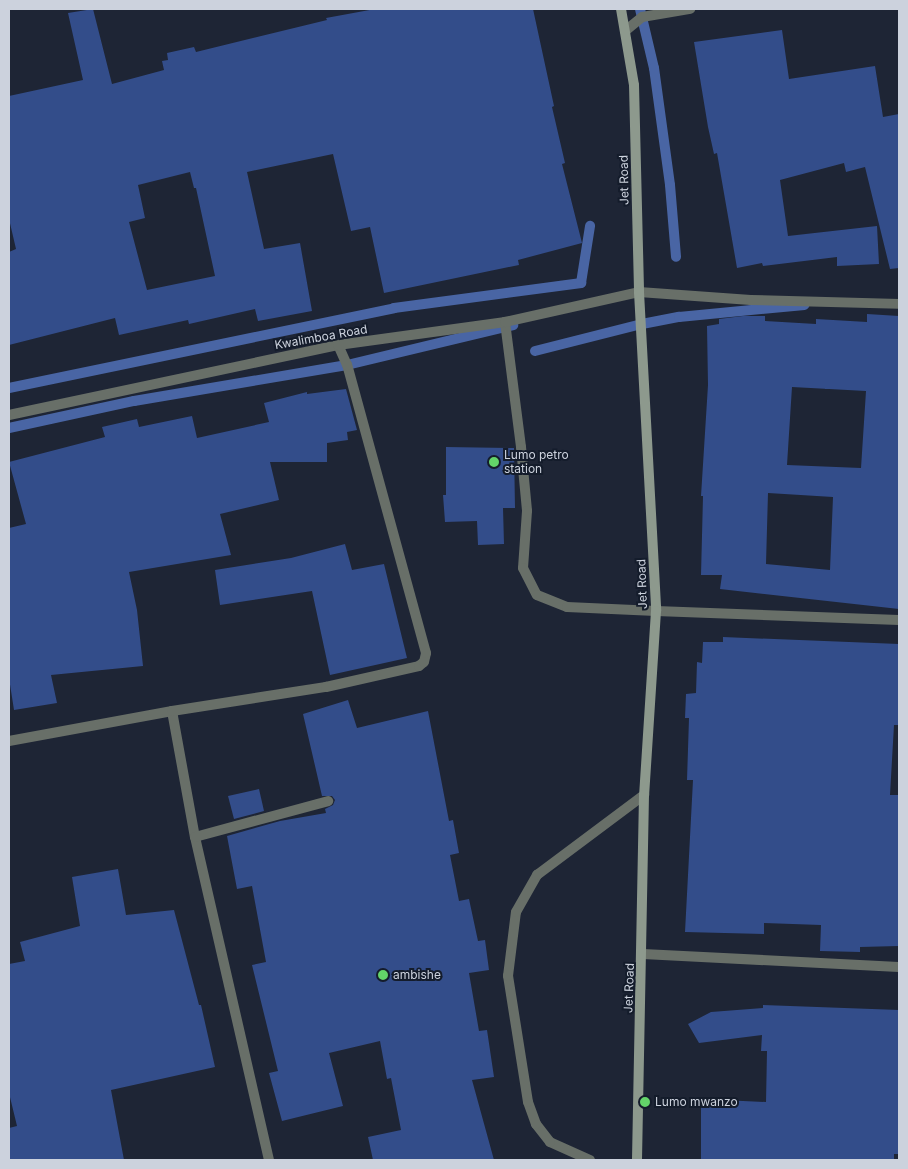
<!DOCTYPE html>
<style>
body{margin:0}
#map{position:relative;width:908px;height:1169px;overflow:hidden;background:#1e2535;font-family:Inter,sans-serif}
div>[style]{position:absolute}
.stream>*{height:10px;margin:-5px;padding:0 5px;transform-origin:5px;border-radius:5px;background:#4965a4}
.building>*{inset:0;background:#334d8a}
.service>*{height:10px;margin:-5px;padding:0 5px;transform-origin:5px;border-radius:5px;background:#686f68}
.minor>*{height:10px;margin:-5px;padding:0 5px;transform-origin:5px;border-radius:5px;background:#686f68}
.tertiary>*{height:10px;margin:-5px;padding:0 5px;transform-origin:5px;border-radius:5px;background:#686f68}
.secondary>*{height:10px;margin:-5px;padding:0 5px;transform-origin:5px;border-radius:5px;background:#8d998d}
.dots>*{width:14px;height:14px;translate:-50% -50%;box-sizing:border-box;border:2px solid #141c2b;border-radius:50%}
span{translate:-50% -50%;white-space:nowrap;text-align:center;line-height:1.15;-webkit-text-stroke:4px #141c2b;paint-order:stroke}
.street-label{font-size:12px;color:#ccd2dd}
.poi-label{font-size:12px;color:#ccd2dd}
.left{translate:0 -50%;text-align:left}
.frame{position:absolute;inset:0;border:10px solid #ccd2dd;pointer-events:none}
</style>
<div id="map">
<div class="stream">
<i style="left:640px;top:9px;width:61px;rotate:76.7deg"></i>
<i style="left:654px;top:68px;width:118px;rotate:82.2deg"></i>
<i style="left:670px;top:185px;width:72px;rotate:85.2deg"></i>
<i style="left:535px;top:351px;width:110px;rotate:-14.2deg"></i>
<i style="left:642px;top:324px;width:38px;rotate:-11deg"></i>
<i style="left:679px;top:317px;width:126px;rotate:-5.5deg"></i>
<i style="left:9px;top:388px;width:393px;rotate:-11.7deg"></i>
<i style="left:394px;top:308px;width:189px;rotate:-7.6deg"></i>
<i style="left:581px;top:283px;width:58px;rotate:-81deg"></i>
<i style="left:9px;top:428px;width:128px;rotate:-12.2deg"></i>
<i style="left:134px;top:401px;width:216px;rotate:-9.6deg"></i>
<i style="left:347px;top:365px;width:171px;rotate:-13.5deg"></i>
</div>
<div class="building">
<i style="clip-path:polygon(evenodd,93px 9px,112px 84px,164px 70px,162px 61px,168px 60px,167px 53px,194px 47px,196px 52px,327px 20px,326px 18px,375px 9px,533px 9px,554px 106px,552px 107px,565px 163px,562px 164px,582px 243px,518px 260px,519px 265px,384px 293px,370px 227px,351px 231px,333px 154px,247px 172px,264px 249px,300px 243px,312px 311px,258px 321px,255px 309px,189px 324px,188px 320px,119px 335px,115px 318px,9px 345px,9px 252px,16px 249px,9px 219px,9px 96px,83px 80px,68px 13px,93px 9px,190px 172px,194px 188px,196px 188px,215px 276px,147px 290px,129px 222px,145px 218px,138px 185px,190px 172px)"></i>
<i style="clip-path:polygon(782px 30px,789px 79px,875px 66px,883px 117px,899px 114px,899px 268px,890px 269px,865px 167px,846px 172px,844px 163px,780px 180px,788px 236px,877px 226px,879px 264px,837px 266px,837px 257px,763px 266px,762px 263px,737px 268px,717px 153px,714px 154px,708px 127px,694px 42px)"></i>
<i style="clip-path:polygon(evenodd,867px 314px,899px 316px,899px 609px,720px 589px,722px 575px,701px 575px,703px 496px,701px 496px,708px 385px,707px 326px,719px 324px,719px 319px,743px 316px,765px 316px,765px 321px,816px 324px,816px 319px,867px 322px,867px 314px,792px 387px,866px 391px,861px 468px,787px 465px,792px 387px,867px 314px,768px 493px,833px 497px,830px 570px,766px 564px,768px 493px)"></i>
<i style="clip-path:polygon(346px 389px,357px 430px,347px 432px,348px 440px,327px 443px,327px 462px,270px 462px,279px 500px,220px 514px,231px 555px,129px 572px,137px 610px,143px 666px,51px 675px,57px 703px,14px 710px,9px 678px,9px 528px,26px 524px,9px 462px,105px 437px,102px 427px,137px 419px,139px 427px,192px 416px,197px 438px,269px 422px,264px 403px,307px 392px,307px 394px)"></i>
<i style="clip-path:polygon(446px 447px,514px 448px,515px 508px,503px 508px,504px 544px,478px 545px,477px 521px,445px 522px,443px 495px,446px 495px)"></i>
<i style="clip-path:polygon(345px 544px,352px 570px,384px 564px,407px 658px,330px 675px,312px 591px,220px 605px,215px 570px,291px 558px)"></i>
<i style="clip-path:polygon(723px 637px,899px 644px,899px 725px,894px 725px,890px 795px,899px 795px,899px 946px,860px 947px,860px 952px,820px 951px,821px 925px,764px 923px,764px 934px,685px 932px,693px 780px,687px 780px,689px 718px,685px 718px,686px 694px,696px 693px,697px 662px,702px 663px,703px 642px,723px 642px)"></i>
<i style="clip-path:polygon(348px 700px,357px 728px,428px 711px,449px 821px,453px 820px,459px 853px,450px 855px,459px 901px,469px 899px,478px 941px,485px 940px,489px 970px,469px 973px,479px 1031px,487px 1030px,494px 1077px,472px 1080px,494px 1160px,373px 1160px,368px 1137px,401px 1130px,391px 1078px,387px 1079px,380px 1041px,329px 1053px,343px 1106px,282px 1121px,269px 1073px,278px 1071px,252px 965px,266px 962px,252px 886px,237px 889px,227px 836px,280px 821px,326px 813px,325px 809px,333px 805px,335px 800px,332px 796px,322px 796px,303px 714px)"></i>
<i style="clip-path:polygon(259px 789px,264px 811px,234px 819px,228px 796px)"></i>
<i style="clip-path:polygon(118px 869px,126px 915px,174px 910px,199px 1005px,201px 1005px,215px 1067px,111px 1090px,124px 1160px,9px 1160px,9px 1128px,17px 1126px,9px 1093px,9px 964px,25px 961px,20px 942px,80px 926px,72px 877px)"></i>
<i style="clip-path:polygon(763px 1005px,899px 1010px,899px 1154px,894px 1154px,894px 1160px,701px 1160px,701px 1099px,766px 1102px,767px 1051px,761px 1051px,762px 1035px,699px 1043px,688px 1024px,711px 1012px,763px 1008px)"></i>
</div>
<div class="service">
<i style="left:505px;top:322px;width:126px;rotate:82.7deg"></i>
<i style="left:521px;top:447px;width:64px;rotate:84.6deg"></i>
<i style="left:527px;top:511px;width:57px;rotate:94deg"></i>
<i style="left:523px;top:568px;width:30px;rotate:63deg"></i>
<i style="left:537px;top:595px;width:32px;rotate:22deg"></i>
<i style="left:567px;top:607px;width:89px;rotate:2.6deg"></i>
<i style="left:590px;top:1160px;width:44px;rotate:-155.8deg"></i>
<i style="left:550px;top:1142px;width:23px;rotate:-128deg"></i>
<i style="left:536px;top:1124px;width:23px;rotate:-110deg"></i>
<i style="left:528px;top:1102px;width:128px;rotate:-99deg"></i>
<i style="left:508px;top:976px;width:64px;rotate:-82.9deg"></i>
<i style="left:516px;top:912px;width:43px;rotate:-60.4deg"></i>
<i style="left:537px;top:875px;width:134px;rotate:-36.8deg"></i>
</div>
<div class="minor">
<i style="left:625px;top:31px;width:22px;rotate:-39deg"></i>
<i style="left:642px;top:17px;width:49px;rotate:-9.5deg"></i>
<i style="left:639px;top:292px;width:112px;rotate:4.1deg"></i>
<i style="left:751px;top:300px;width:148px;rotate:1.5deg"></i>
<i style="left:656px;top:611px;width:243px;rotate:2.1deg"></i>
<i style="left:172px;top:711px;width:128px;rotate:79.7deg"></i>
<i style="left:195px;top:837px;width:331px;rotate:77.1deg"></i>
<i style="left:9px;top:741px;width:166px;rotate:-10.4deg"></i>
<i style="left:172px;top:711px;width:156px;rotate:-8.9deg"></i>
<i style="left:326px;top:687px;width:95px;rotate:-12.7deg"></i>
<i style="left:419px;top:666px;width:6px;rotate:-39deg"></i>
<i style="left:424px;top:662px;width:9px;rotate:-77deg"></i>
<i style="left:426px;top:653px;width:299px;rotate:-105.3deg"></i>
<i style="left:347px;top:365px;width:22px;rotate:-114deg"></i>
<i style="left:195px;top:837px;width:138px;rotate:-15.1deg"></i>
<i style="left:643px;top:954px;width:256px;rotate:2.9deg"></i>
</div>
<div class="tertiary">
<i style="left:9px;top:415px;width:336px;rotate:-12deg"></i>
<i style="left:338px;top:345px;width:169px;rotate:-7.8deg"></i>
<i style="left:505px;top:322px;width:137px;rotate:-12.6deg"></i>
</div>
<div class="secondary">
<i style="left:621px;top:9px;width:77px;rotate:80.3deg"></i>
<i style="left:634px;top:85px;width:207px;rotate:88.6deg"></i>
<i style="left:639px;top:292px;width:319px;rotate:86.9deg"></i>
<i style="left:656px;top:611px;width:184px;rotate:93.7deg"></i>
<i style="left:644px;top:795px;width:365px;rotate:91.1deg"></i>
</div>
<div class="dots">
<i style="left:494px;top:462px;background:#63d469"></i>
<i style="left:383px;top:975px;background:#63d469"></i>
<i style="left:645px;top:1102px;background:#63d469"></i>
</div>
<div class="street-label">
<span style="left:624px;top:180px;rotate:-91deg">Jet Road</span>
<span style="left:321px;top:337px;rotate:-10deg">Kwalimboa Road</span>
<span style="left:642px;top:584px;rotate:-92deg">Jet Road</span>
<span style="left:629px;top:988px;rotate:-88deg">Jet Road</span>
</div>
<div class="poi-label">
<span class="left" style="left:504px;top:462px">Lumo petro<br>station</span>
<span class="left" style="left:393px;top:975px">ambishe</span>
<span class="left" style="left:655px;top:1102px">Lumo mwanzo</span>
</div>
<div class="frame"></div>
</div>
